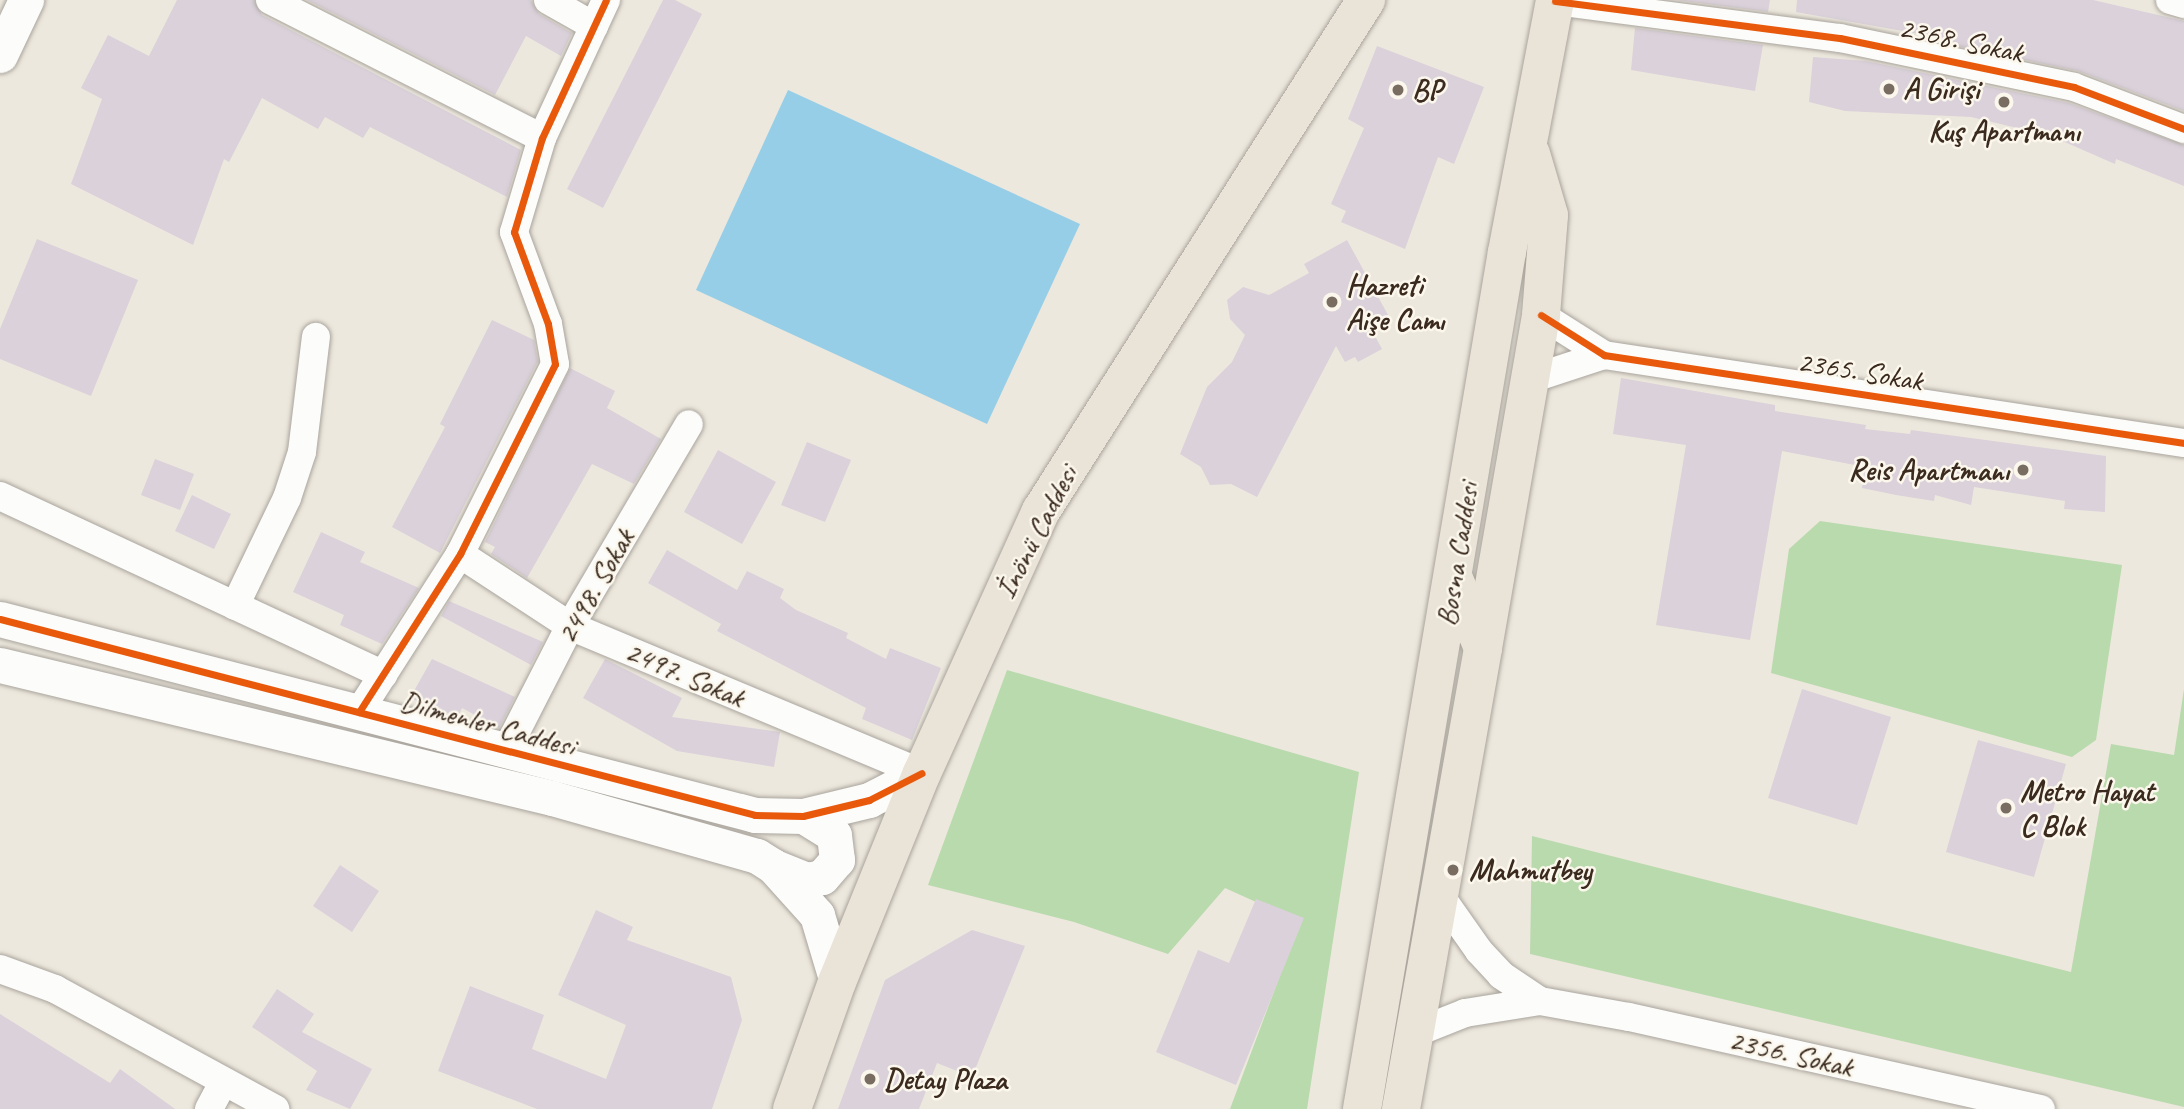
<!DOCTYPE html>
<meta charset="utf-8">
<style>
body{margin:0}
#map{position:relative;width:2184px;height:1109px;overflow:hidden;background:#ede8dd;font-family:Caveat,sans-serif}
div>[style]{position:absolute}
.green>*{inset:0;background:#b9daad}
.water>*{inset:0;background:#96cee8}
.building>*{inset:0;background:#dad1da}
.roads{filter:drop-shadow(0 0 2px #a9a49d) drop-shadow(0 0 2px #a9a49d)}
.minor>*{height:28px;margin:-14px;padding:0 14px;transform-origin:14px;border-radius:14px;background:#fcfcfa}
.tertiary>*{height:35px;margin:-17.5px;padding:0 17.5px;transform-origin:17.5px;border-radius:17.5px;background:#fcfcfa}
.primary>*{height:38px;margin:-19px;padding:0 19px;transform-origin:19px;border-radius:19px;background:#eae3d7}
.cycleway>*{height:7px;margin:-3.5px;padding:0 3.5px;transform-origin:3.5px;border-radius:3.5px;background:#e8590c}
.dots>*{width:19px;height:19px;translate:-50% -50%;box-sizing:border-box;border:4px solid #fbf7ec;border-radius:50%}
span{translate:-50% -50%;white-space:nowrap;text-align:center;line-height:1.15;-webkit-text-stroke:5px #fbf7ec;paint-order:stroke}
.street-label{font-size:30px;color:#3b2a1e}
.poi-label{font-size:30px;color:#3b2a1e;font-weight:700}
.left{translate:0 -50%;text-align:left}
.right{translate:-100% -50%;text-align:right}
</style>
<div id="map">
<div class="green">
<i style="clip-path:polygon(1820px 521px,2122px 565px,2096px 740px,2072px 757px,1771px 673px,1789px 549px)"></i>
<i style="clip-path:polygon(1007px 670px,1359px 772px,1307px 1109px,1230px 1109px,1300px 922px,1225px 888px,1168px 954px,1074px 922px,928px 885px)"></i>
<i style="clip-path:polygon(2184px 689px,2184px 1107px,1530px 954px,1532px 836px,2071px 972px,2111px 744px,2174px 755px)"></i>
</div>
<div class="water">
<i style="clip-path:polygon(788px 90px,1080px 224px,987px 424px,696px 290px)"></i>
</div>
<div class="building">
<i style="clip-path:polygon(177px 0,254px 0,262px 15px,521px 150px,507px 197px,370px 127px,363px 138px,325px 117px,318px 129px,262px 98px,229px 162px,224px 159px,193px 245px,71px 184px,102px 99px,81px 88px,108px 35px,149px 56px)"></i>
<i style="clip-path:polygon(307px 0,531px 0,539px 14px,572px 33px,561px 56px,526px 36px,495px 95px)"></i>
<i style="clip-path:polygon(663px 0,675px 0,702px 14px,603px 208px,567px 189px)"></i>
<i style="clip-path:polygon(1676px 0,1770px 0,1768px 12px)"></i>
<i style="clip-path:polygon(1797px 0,2093px 0,2184px 21px,2184px 111px,2078px 71px,1953px 45px,1953px 40px,1796px 12px)"></i>
<i style="clip-path:polygon(1635px 28px,1763px 45px,1755px 91px,1631px 70px)"></i>
<i style="clip-path:polygon(1377px 46px,1484px 87px,1454px 164px,1438px 157px,1405px 249px,1341px 222px,1346px 211px,1331px 204px,1364px 128px,1348px 119px)"></i>
<i style="clip-path:polygon(1813px 57px,1866px 61px,2069px 103px,2184px 145px,2184px 186px,2116px 159px,2115px 164px,2051px 136px,1971px 117px,1845px 111px,1809px 102px)"></i>
<i style="clip-path:polygon(37px 239px,138px 280px,91px 396px,0 359px,0 329px)"></i>
<i style="clip-path:polygon(1347px 240px,1388px 315px,1369px 325px,1382px 349px,1358px 362px,1355px 357px,1345px 362px,1336px 346px,1257px 497px,1231px 484px,1210px 485px,1201px 467px,1180px 454px,1207px 387px,1232px 362px,1245px 335px,1230px 319px,1227px 300px,1243px 287px,1269px 295px,1309px 273px,1304px 264px)"></i>
<i style="clip-path:polygon(492px 320px,534px 340px,538px 361px,440px 553px,392px 527px,445px 427px,440px 424px)"></i>
<i style="clip-path:polygon(570px 368px,615px 391px,607px 408px,661px 439px,634px 484px,592px 464px,527px 578px,491px 554px,495px 547px,485px 542px)"></i>
<i style="clip-path:polygon(1621px 378px,1775px 405px,1775px 411px,1866px 425px,1865px 429px,1910px 434px,1911px 430px,2106px 456px,2105px 512px,2064px 509px,2065px 501px,1974px 487px,1971px 505px,1935px 495px,1934px 501px,1896px 495px,1862px 488px,1865px 467px,1782px 451px,1750px 640px,1656px 625px,1686px 445px,1613px 434px)"></i>
<i style="clip-path:polygon(807px 442px,851px 460px,825px 522px,781px 505px)"></i>
<i style="clip-path:polygon(718px 450px,776px 482px,742px 544px,684px 512px)"></i>
<i style="clip-path:polygon(155px 459px,194px 474px,180px 510px,141px 495px)"></i>
<i style="clip-path:polygon(192px 495px,231px 514px,214px 549px,175px 531px)"></i>
<i style="clip-path:polygon(321px 532px,365px 552px,360px 562px,419px 588px,382px 644px,340px 625px,344px 615px,293px 592px)"></i>
<i style="clip-path:polygon(667px 550px,737px 590px,747px 571px,784px 589px,780px 598px,796px 610px,848px 633px,846px 638px,886px 659px,890px 648px,941px 668px,912px 740px,862px 719px,866px 708px,717px 631px,721px 624px,648px 583px)"></i>
<i style="clip-path:polygon(449px 601px,543px 642px,531px 665px,441px 616px)"></i>
<i style="clip-path:polygon(432px 659px,515px 697px,499px 728px,462px 708px,458px 717px,410px 698px)"></i>
<i style="clip-path:polygon(605px 659px,682px 698px,672px 717px,780px 732px,774px 767px,677px 751px,583px 698px)"></i>
<i style="clip-path:polygon(1802px 689px,1891px 717px,1857px 825px,1768px 798px)"></i>
<i style="clip-path:polygon(1978px 740px,2066px 764px,2034px 877px,1946px 852px)"></i>
<i style="clip-path:polygon(340px 865px,379px 891px,352px 932px,313px 906px)"></i>
<i style="clip-path:polygon(1256px 899px,1304px 918px,1236px 1085px,1156px 1052px,1198px 950px,1229px 963px)"></i>
<i style="clip-path:polygon(596px 910px,633px 927px,627px 940px,731px 977px,742px 1020px,712px 1109px,537px 1109px,438px 1071px,470px 986px,544px 1015px,532px 1049px,606px 1079px,626px 1025px,558px 995px)"></i>
<i style="clip-path:polygon(972px 930px,1025px 946px,972px 1077px,937px 1063px,919px 1109px,838px 1109px,885px 980px)"></i>
<i style="clip-path:polygon(277px 989px,314px 1014px,302px 1032px,372px 1069px,350px 1109px,306px 1090px,317px 1071px,252px 1027px)"></i>
<i style="clip-path:polygon(0 1014px,110px 1083px,120px 1069px,175px 1109px,0 1109px)"></i>
</div>
<div class="roads">
<div class="minor">
<i style="left:270px;top:0;width:305px;rotate:26.9deg"></i>
<i style="left:548px;top:0;width:53px;rotate:29.5deg"></i>
<i style="left:2170px;top:0;width:15px;rotate:16deg"></i>
<i style="left:1555px;top:1px;width:287px;rotate:7.4deg"></i>
<i style="left:1840px;top:38px;width:239px;rotate:11.8deg"></i>
<i style="left:2074px;top:87px;width:118px;rotate:20.9deg"></i>
<i style="left:1541px;top:315px;width:75px;rotate:32.4deg"></i>
<i style="left:1604px;top:355px;width:587px;rotate:8.63deg"></i>
<i style="left:1531px;top:379px;width:77px;rotate:-18.2deg"></i>
<i style="left:0;top:496px;width:423px;rotate:25deg"></i>
<i style="left:460px;top:554px;width:131px;rotate:33.2deg"></i>
<i style="left:570px;top:626px;width:381px;rotate:22.7deg"></i>
<i style="left:235px;top:606px;width:120px;rotate:-64.3deg"></i>
<i style="left:287px;top:498px;width:48px;rotate:-71.9deg"></i>
<i style="left:302px;top:452px;width:116px;rotate:-83.1deg"></i>
<i style="left:359px;top:712px;width:188px;rotate:-57.4deg"></i>
<i style="left:460px;top:554px;width:212px;rotate:-63.4deg"></i>
<i style="left:555px;top:364px;width:41px;rotate:-99.9deg"></i>
<i style="left:548px;top:324px;width:98px;rotate:-110.3deg"></i>
<i style="left:514px;top:232px;width:98px;rotate:-73.4deg"></i>
<i style="left:542px;top:138px;width:152px;rotate:-65.1deg"></i>
<i style="left:506px;top:751px;width:140px;rotate:-62.9deg"></i>
<i style="left:570px;top:626px;width:234px;rotate:-59.5deg"></i>
<i style="left:1439px;top:894px;width:70px;rotate:54.9deg"></i>
<i style="left:1479px;top:951px;width:33px;rotate:47deg"></i>
<i style="left:1501px;top:975px;width:47px;rotate:33.7deg"></i>
<i style="left:0;top:969px;width:59px;rotate:20deg"></i>
<i style="left:55px;top:989px;width:251px;rotate:28.6deg"></i>
<i style="left:1415px;top:1033px;width:54px;rotate:-21.8deg"></i>
<i style="left:1465px;top:1013px;width:76px;rotate:-9.1deg"></i>
<i style="left:1540px;top:1001px;width:90px;rotate:10.2deg"></i>
<i style="left:1629px;top:1017px;width:422px;rotate:12.6deg"></i>
<i style="left:209px;top:1109px;width:30px;rotate:-62deg"></i>
</div>
<div class="tertiary">
<i style="left:0;top:55px;width:61px;rotate:-64.7deg"></i>
<i style="left:0;top:619px;width:780px;rotate:14.55deg"></i>
<i style="left:755px;top:815px;width:48px;rotate:1.2deg"></i>
<i style="left:803px;top:816px;width:68px;rotate:-13.6deg"></i>
<i style="left:869px;top:800px;width:59px;rotate:-27deg"></i>
<i style="left:0;top:665px;width:568px;rotate:13.55deg"></i>
<i style="left:552px;top:798px;width:213px;rotate:15.8deg"></i>
<i style="left:757px;top:856px;width:19px;rotate:32deg"></i>
<i style="left:773px;top:866px;width:66px;rotate:48.1deg"></i>
<i style="left:817px;top:915px;width:70px;rotate:73.4deg"></i>
<i style="left:777px;top:868px;width:32px;rotate:22deg"></i>
<i style="left:807px;top:880px;width:15px;rotate:-11deg"></i>
<i style="left:822px;top:877px;width:23px;rotate:-49deg"></i>
<i style="left:837px;top:860px;width:25px;rotate:-97deg"></i>
<i style="left:834px;top:835px;width:36px;rotate:-148deg"></i>
</div>
<div class="primary">
<i style="left:1483px;top:648px;width:338px;rotate:-80.1deg"></i>
<i style="left:1541px;top:315px;width:100px;rotate:-85.4deg"></i>
<i style="left:1549px;top:215px;width:64px;rotate:-106.4deg"></i>
<i style="left:792px;top:1109px;width:135px;rotate:-70.5deg"></i>
<i style="left:837px;top:982px;width:226px;rotate:-67.9deg"></i>
<i style="left:922px;top:773px;width:288px;rotate:-65.6deg"></i>
<i style="left:1041px;top:511px;width:606px;rotate:-57.54deg"></i>
<i style="left:1362px;top:1109px;width:869px;rotate:-80.4deg"></i>
<i style="left:1507px;top:252px;width:257px;rotate:-79.2deg"></i>
<i style="left:1401px;top:1109px;width:468px;rotate:-79.9deg"></i>
<i style="left:1483px;top:648px;width:75px;rotate:-112.8deg"></i>
</div>
</div>
<div class="cycleway">
<i style="left:1555px;top:1px;width:287px;rotate:7.4deg"></i>
<i style="left:1840px;top:38px;width:239px;rotate:11.8deg"></i>
<i style="left:2074px;top:87px;width:118px;rotate:20.9deg"></i>
<i style="left:1541px;top:315px;width:75px;rotate:32.4deg"></i>
<i style="left:1604px;top:355px;width:587px;rotate:8.63deg"></i>
<i style="left:0;top:619px;width:780px;rotate:14.55deg"></i>
<i style="left:755px;top:815px;width:48px;rotate:1.2deg"></i>
<i style="left:803px;top:816px;width:68px;rotate:-13.6deg"></i>
<i style="left:869px;top:800px;width:59px;rotate:-27deg"></i>
<i style="left:359px;top:712px;width:188px;rotate:-57.4deg"></i>
<i style="left:460px;top:554px;width:212px;rotate:-63.4deg"></i>
<i style="left:555px;top:364px;width:41px;rotate:-99.9deg"></i>
<i style="left:548px;top:324px;width:98px;rotate:-110.3deg"></i>
<i style="left:514px;top:232px;width:98px;rotate:-73.4deg"></i>
<i style="left:542px;top:138px;width:152px;rotate:-65.1deg"></i>
</div>
<div class="dots">
<i style="left:1889px;top:89px;background:#796c61"></i>
<i style="left:1398px;top:90px;background:#796c61"></i>
<i style="left:2004px;top:102px;background:#796c61"></i>
<i style="left:1332px;top:302px;background:#796c61"></i>
<i style="left:2023px;top:470px;background:#796c61"></i>
<i style="left:2006px;top:808px;background:#796c61"></i>
<i style="left:1453px;top:870px;background:#796c61"></i>
<i style="left:870px;top:1079px;background:#796c61"></i>
</div>
<div class="street-label">
<span style="left:1961px;top:40px;rotate:12deg">2368. Sokak</span>
<span style="left:1860px;top:371px;rotate:9deg">2365. Sokak</span>
<span style="left:1036px;top:532px;rotate:-63deg">İnönü Caddesi</span>
<span style="left:1457px;top:554px;rotate:-81deg">Bosna Caddesi</span>
<span style="left:595px;top:586px;rotate:-60deg">2498. Sokak</span>
<span style="left:685px;top:674px;rotate:23deg">2497. Sokak</span>
<span style="left:488px;top:723px;rotate:15deg">Dilmenler Caddesi</span>
<span style="left:1791px;top:1053px;rotate:13deg">2356. Sokak</span>
</div>
<div class="poi-label">
<span class="left" style="left:1903px;top:89px">A Girişi</span>
<span class="left" style="left:1412px;top:90px">BP</span>
<span style="left:2004px;top:131px">Kuş Apartmanı</span>
<span class="left" style="left:1346px;top:302px">Hazreti<br>Aişe Camı</span>
<span class="right" style="left:2009px;top:470px">Reis Apartmanı</span>
<span class="left" style="left:2020px;top:808px">Metro Hayat<br>C Blok</span>
<span class="left" style="left:1469px;top:870px">Mahmutbey</span>
<span class="left" style="left:884px;top:1079px">Detay Plaza</span>
</div>
</div>
